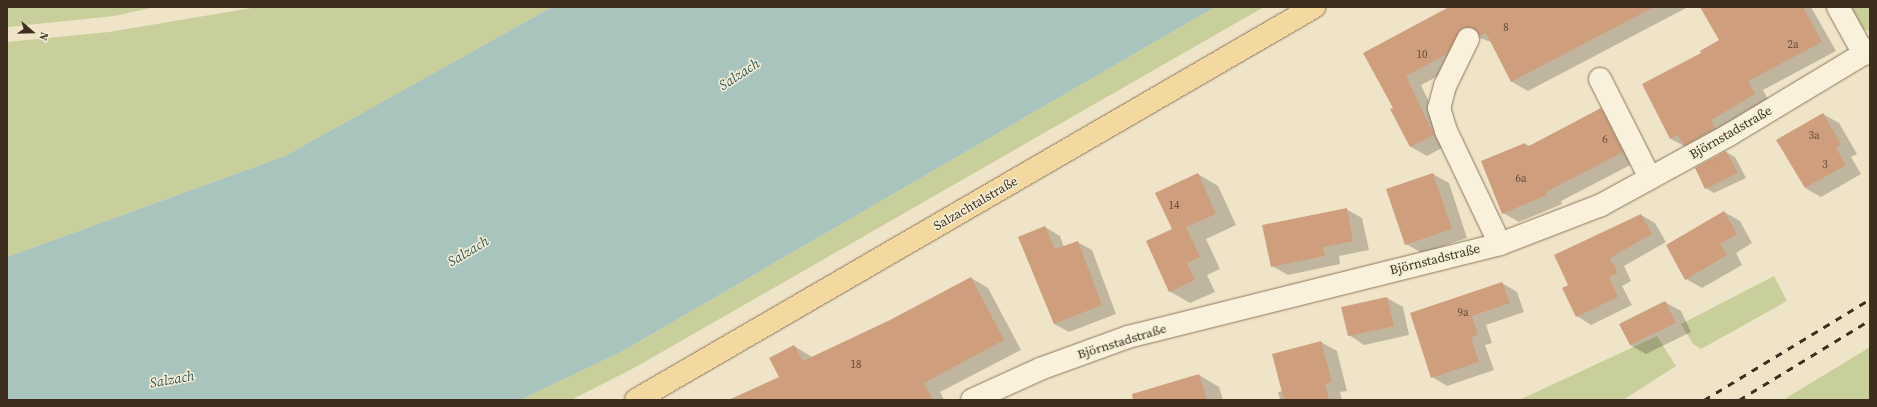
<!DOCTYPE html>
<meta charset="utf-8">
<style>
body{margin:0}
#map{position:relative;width:1877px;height:407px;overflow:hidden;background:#f0e4c8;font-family:"Source Serif 4",serif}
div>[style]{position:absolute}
.green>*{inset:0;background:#c9cf9b}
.water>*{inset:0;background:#a9c4bc}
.shadow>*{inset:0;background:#0003}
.building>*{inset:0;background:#cf9f7d}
.roads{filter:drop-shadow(0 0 1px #8d765c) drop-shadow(0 0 1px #8d765c)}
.minor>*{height:22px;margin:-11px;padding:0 11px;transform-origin:11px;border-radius:11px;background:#faf1dc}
.major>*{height:22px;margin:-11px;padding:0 11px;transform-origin:11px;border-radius:11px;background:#f3d9a0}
.rail>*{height:3px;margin-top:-1.5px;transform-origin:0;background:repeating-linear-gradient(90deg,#3d2e20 0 7px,transparent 0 14px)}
span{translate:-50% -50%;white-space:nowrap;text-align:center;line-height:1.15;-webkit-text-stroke:3px #f7eed8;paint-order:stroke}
.number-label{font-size:11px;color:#624a37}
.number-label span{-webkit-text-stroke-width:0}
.street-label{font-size:13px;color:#3d2e20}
.water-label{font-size:14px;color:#2f5d5a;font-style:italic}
.frame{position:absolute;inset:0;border:8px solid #3d2e20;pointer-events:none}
.north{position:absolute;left:12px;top:12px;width:40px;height:40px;-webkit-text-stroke:3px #f7eed8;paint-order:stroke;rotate:110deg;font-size:11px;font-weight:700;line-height:16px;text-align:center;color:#3d2e20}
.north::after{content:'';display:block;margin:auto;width:14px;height:18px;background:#3d2e20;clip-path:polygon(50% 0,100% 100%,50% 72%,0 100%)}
</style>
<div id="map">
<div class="green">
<i style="clip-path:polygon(7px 7px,156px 7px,114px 16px,7px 27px)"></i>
<i style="clip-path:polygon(257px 7px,552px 7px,285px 156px,7px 257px,7px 42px,109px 32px)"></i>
<i style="clip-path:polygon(1215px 7px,1264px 7px,634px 368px,571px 400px,520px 400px,621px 352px)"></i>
<i style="clip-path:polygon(1847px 7px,1870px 7px,1870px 32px,1858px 27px)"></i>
<i style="clip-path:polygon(1774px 276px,1787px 301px,1701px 349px,1693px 344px,1681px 324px)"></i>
<i style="clip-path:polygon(1657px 336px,1676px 366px,1623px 400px,1519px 400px)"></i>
<i style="clip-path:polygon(1870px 347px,1870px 400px,1783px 400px)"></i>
</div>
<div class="water">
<i style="clip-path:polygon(552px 7px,1215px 7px,621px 352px,520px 400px,7px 400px,7px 257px,285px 156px)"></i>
</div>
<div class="shadow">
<i style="clip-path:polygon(1451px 7px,1688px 7px,1528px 91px,1512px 82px,1491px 42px,1477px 37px,1463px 63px,1421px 85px,1449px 144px,1427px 156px,1411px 147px,1391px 109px,1394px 108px,1365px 53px)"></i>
<i style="clip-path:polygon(1701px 7px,1811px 7px,1836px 51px,1763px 90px,1770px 103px,1686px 147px,1671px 139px,1703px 53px,1721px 40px)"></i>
<i style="clip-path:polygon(1600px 109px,1616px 118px,1638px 161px,1561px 201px,1562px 204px,1519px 222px,1503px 213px,1525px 144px,1530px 146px)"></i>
<i style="clip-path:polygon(1823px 114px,1839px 123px,1857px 154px,1851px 157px,1861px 174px,1821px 197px,1805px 188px)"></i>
<i style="clip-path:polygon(1726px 152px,1735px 157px,1746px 178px,1714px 193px,1706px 188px)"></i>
<i style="clip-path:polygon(1198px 174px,1218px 186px,1236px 225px,1206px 239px,1220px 269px,1207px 275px,1215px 292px,1190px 303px,1169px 291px,1173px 230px)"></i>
<i style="clip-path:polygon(1433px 174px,1449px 183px,1467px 238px,1422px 253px,1406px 244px)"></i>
<i style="clip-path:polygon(1346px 209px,1362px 218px,1369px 250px,1339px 256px,1340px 264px,1288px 275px,1272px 266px)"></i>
<i style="clip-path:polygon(1724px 212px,1740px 221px,1752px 243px,1736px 253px,1742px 265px,1702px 288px,1686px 279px)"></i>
<i style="clip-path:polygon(1641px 215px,1655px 223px,1666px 242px,1624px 266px,1631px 281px,1622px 286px,1632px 305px,1591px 325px,1577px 316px,1569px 286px)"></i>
<i style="clip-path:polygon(1045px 227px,1060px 236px,1064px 247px,1077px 242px,1092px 250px,1116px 314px,1069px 332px,1054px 324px)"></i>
<i style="clip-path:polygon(971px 278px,988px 288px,1021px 350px,940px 392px,944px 400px,728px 400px,780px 377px,770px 358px,794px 346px,812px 357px,891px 321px)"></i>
<i style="clip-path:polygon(1502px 283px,1517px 292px,1524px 312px,1486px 325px,1492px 343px,1485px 345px,1494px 370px,1447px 386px,1432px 377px,1411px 314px)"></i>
<i style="clip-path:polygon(1387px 298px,1403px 307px,1409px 335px,1364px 345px,1349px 335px)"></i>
<i style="clip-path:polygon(1665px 302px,1681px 311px,1691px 332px,1646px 354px,1630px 345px)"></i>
<i style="clip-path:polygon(1321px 342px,1337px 351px,1347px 391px,1340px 392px,1342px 400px,1280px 400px,1278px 392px,1283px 391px)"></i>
<i style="clip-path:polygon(1199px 375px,1219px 387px,1223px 400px,1158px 400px)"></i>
</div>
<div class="building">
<i style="clip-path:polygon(1449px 7px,1654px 7px,1511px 82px,1486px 33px,1480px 36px,1473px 28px,1461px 28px,1447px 54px,1406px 76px,1434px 135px,1410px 147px,1390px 109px,1393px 108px,1363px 53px)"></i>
<i style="clip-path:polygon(1700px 7px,1803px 7px,1822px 42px,1748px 81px,1755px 94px,1711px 120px,1715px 128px,1684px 146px,1678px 135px,1670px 139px,1642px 84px,1701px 53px,1700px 51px,1719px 40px)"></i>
<i style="clip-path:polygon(1601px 108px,1623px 152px,1546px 192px,1547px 195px,1502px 214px,1481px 161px,1525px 143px,1527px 147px)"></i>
<i style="clip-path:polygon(1823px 113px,1841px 144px,1836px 148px,1846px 165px,1805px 188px,1776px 140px)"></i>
<i style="clip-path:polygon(1726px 151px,1738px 173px,1705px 189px,1695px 168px)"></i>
<i style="clip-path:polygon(1198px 173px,1216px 214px,1186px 227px,1200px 257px,1187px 263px,1195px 280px,1169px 292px,1146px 241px,1172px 229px,1155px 193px)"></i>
<i style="clip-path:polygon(1433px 173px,1452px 229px,1405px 245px,1386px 189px)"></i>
<i style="clip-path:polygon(1347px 208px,1353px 241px,1323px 247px,1325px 256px,1271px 267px,1262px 225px)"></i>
<i style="clip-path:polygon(1724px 211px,1737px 234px,1720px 244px,1727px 255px,1685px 280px,1666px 245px)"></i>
<i style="clip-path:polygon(1641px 214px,1652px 234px,1610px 258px,1618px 273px,1609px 277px,1618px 297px,1576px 317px,1562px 288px,1568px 285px,1554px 255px)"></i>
<i style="clip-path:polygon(1045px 226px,1055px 249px,1078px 241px,1102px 305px,1054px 324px,1018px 237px)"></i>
<i style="clip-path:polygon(971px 277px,1004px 340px,924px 383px,933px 400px,729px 400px,779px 377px,769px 358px,794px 345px,803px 361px,890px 320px)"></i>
<i style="clip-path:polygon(1502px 282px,1510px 303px,1472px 316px,1478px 335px,1471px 337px,1479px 362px,1431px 378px,1410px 313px)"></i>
<i style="clip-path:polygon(1387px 297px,1394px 326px,1348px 336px,1341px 307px)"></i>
<i style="clip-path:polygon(1665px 301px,1676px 323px,1630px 345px,1619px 324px)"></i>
<i style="clip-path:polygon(1321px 341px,1332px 382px,1325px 384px,1329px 400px,1284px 400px,1272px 354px)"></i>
<i style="clip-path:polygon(1199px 374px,1207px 400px,1133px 400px,1132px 394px)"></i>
</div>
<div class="roads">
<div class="minor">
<i style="left:1838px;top:7px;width:54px;rotate:61deg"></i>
<i style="left:1468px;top:39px;width:52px;rotate:116.1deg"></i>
<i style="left:1445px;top:86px;width:23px;rotate:105deg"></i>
<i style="left:1439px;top:108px;width:24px;rotate:73deg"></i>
<i style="left:1446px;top:131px;width:125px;rotate:64.5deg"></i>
<i style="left:1600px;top:79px;width:111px;rotate:63.2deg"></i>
<i style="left:972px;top:400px;width:75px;rotate:-24.5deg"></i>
<i style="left:1040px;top:369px;width:94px;rotate:-20deg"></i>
<i style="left:1128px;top:337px;width:383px;rotate:-14deg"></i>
<i style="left:1500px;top:244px;width:108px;rotate:-21.1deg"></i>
<i style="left:1601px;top:205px;width:146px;rotate:-28.7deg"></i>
<i style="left:1729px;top:135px;width:165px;rotate:-31.1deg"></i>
</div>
<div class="major">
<i style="left:636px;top:400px;width:784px;rotate:-30.1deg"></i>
</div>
</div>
<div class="rail">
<i style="left:1704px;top:400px;width:194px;rotate:-31.3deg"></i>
<i style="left:1739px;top:400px;width:153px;rotate:-31.4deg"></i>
</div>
<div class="number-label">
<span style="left:1506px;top:28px">8</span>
<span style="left:1793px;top:45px">2a</span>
<span style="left:1422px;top:55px">10</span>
<span style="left:1814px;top:136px">3a</span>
<span style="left:1605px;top:140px">6</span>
<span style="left:1825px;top:165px">3</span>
<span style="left:1521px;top:179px">6a</span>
<span style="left:1174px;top:206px">14</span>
<span style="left:1463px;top:313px">9a</span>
<span style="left:856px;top:365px">18</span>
</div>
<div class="street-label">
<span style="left:1731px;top:133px;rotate:-30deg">Björnstadstraße</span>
<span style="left:976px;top:204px;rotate:-30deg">Salzachtalstraße</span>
<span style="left:1435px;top:260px;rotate:-14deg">Björnstadstraße</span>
<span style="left:1122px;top:342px;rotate:-17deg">Björnstadstraße</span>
</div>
<div class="water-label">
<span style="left:739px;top:74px;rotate:-33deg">Salzach</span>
<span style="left:468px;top:251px;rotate:-31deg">Salzach</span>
<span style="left:172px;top:379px;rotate:-10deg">Salzach</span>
</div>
<div class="frame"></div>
<div class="north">N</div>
</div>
